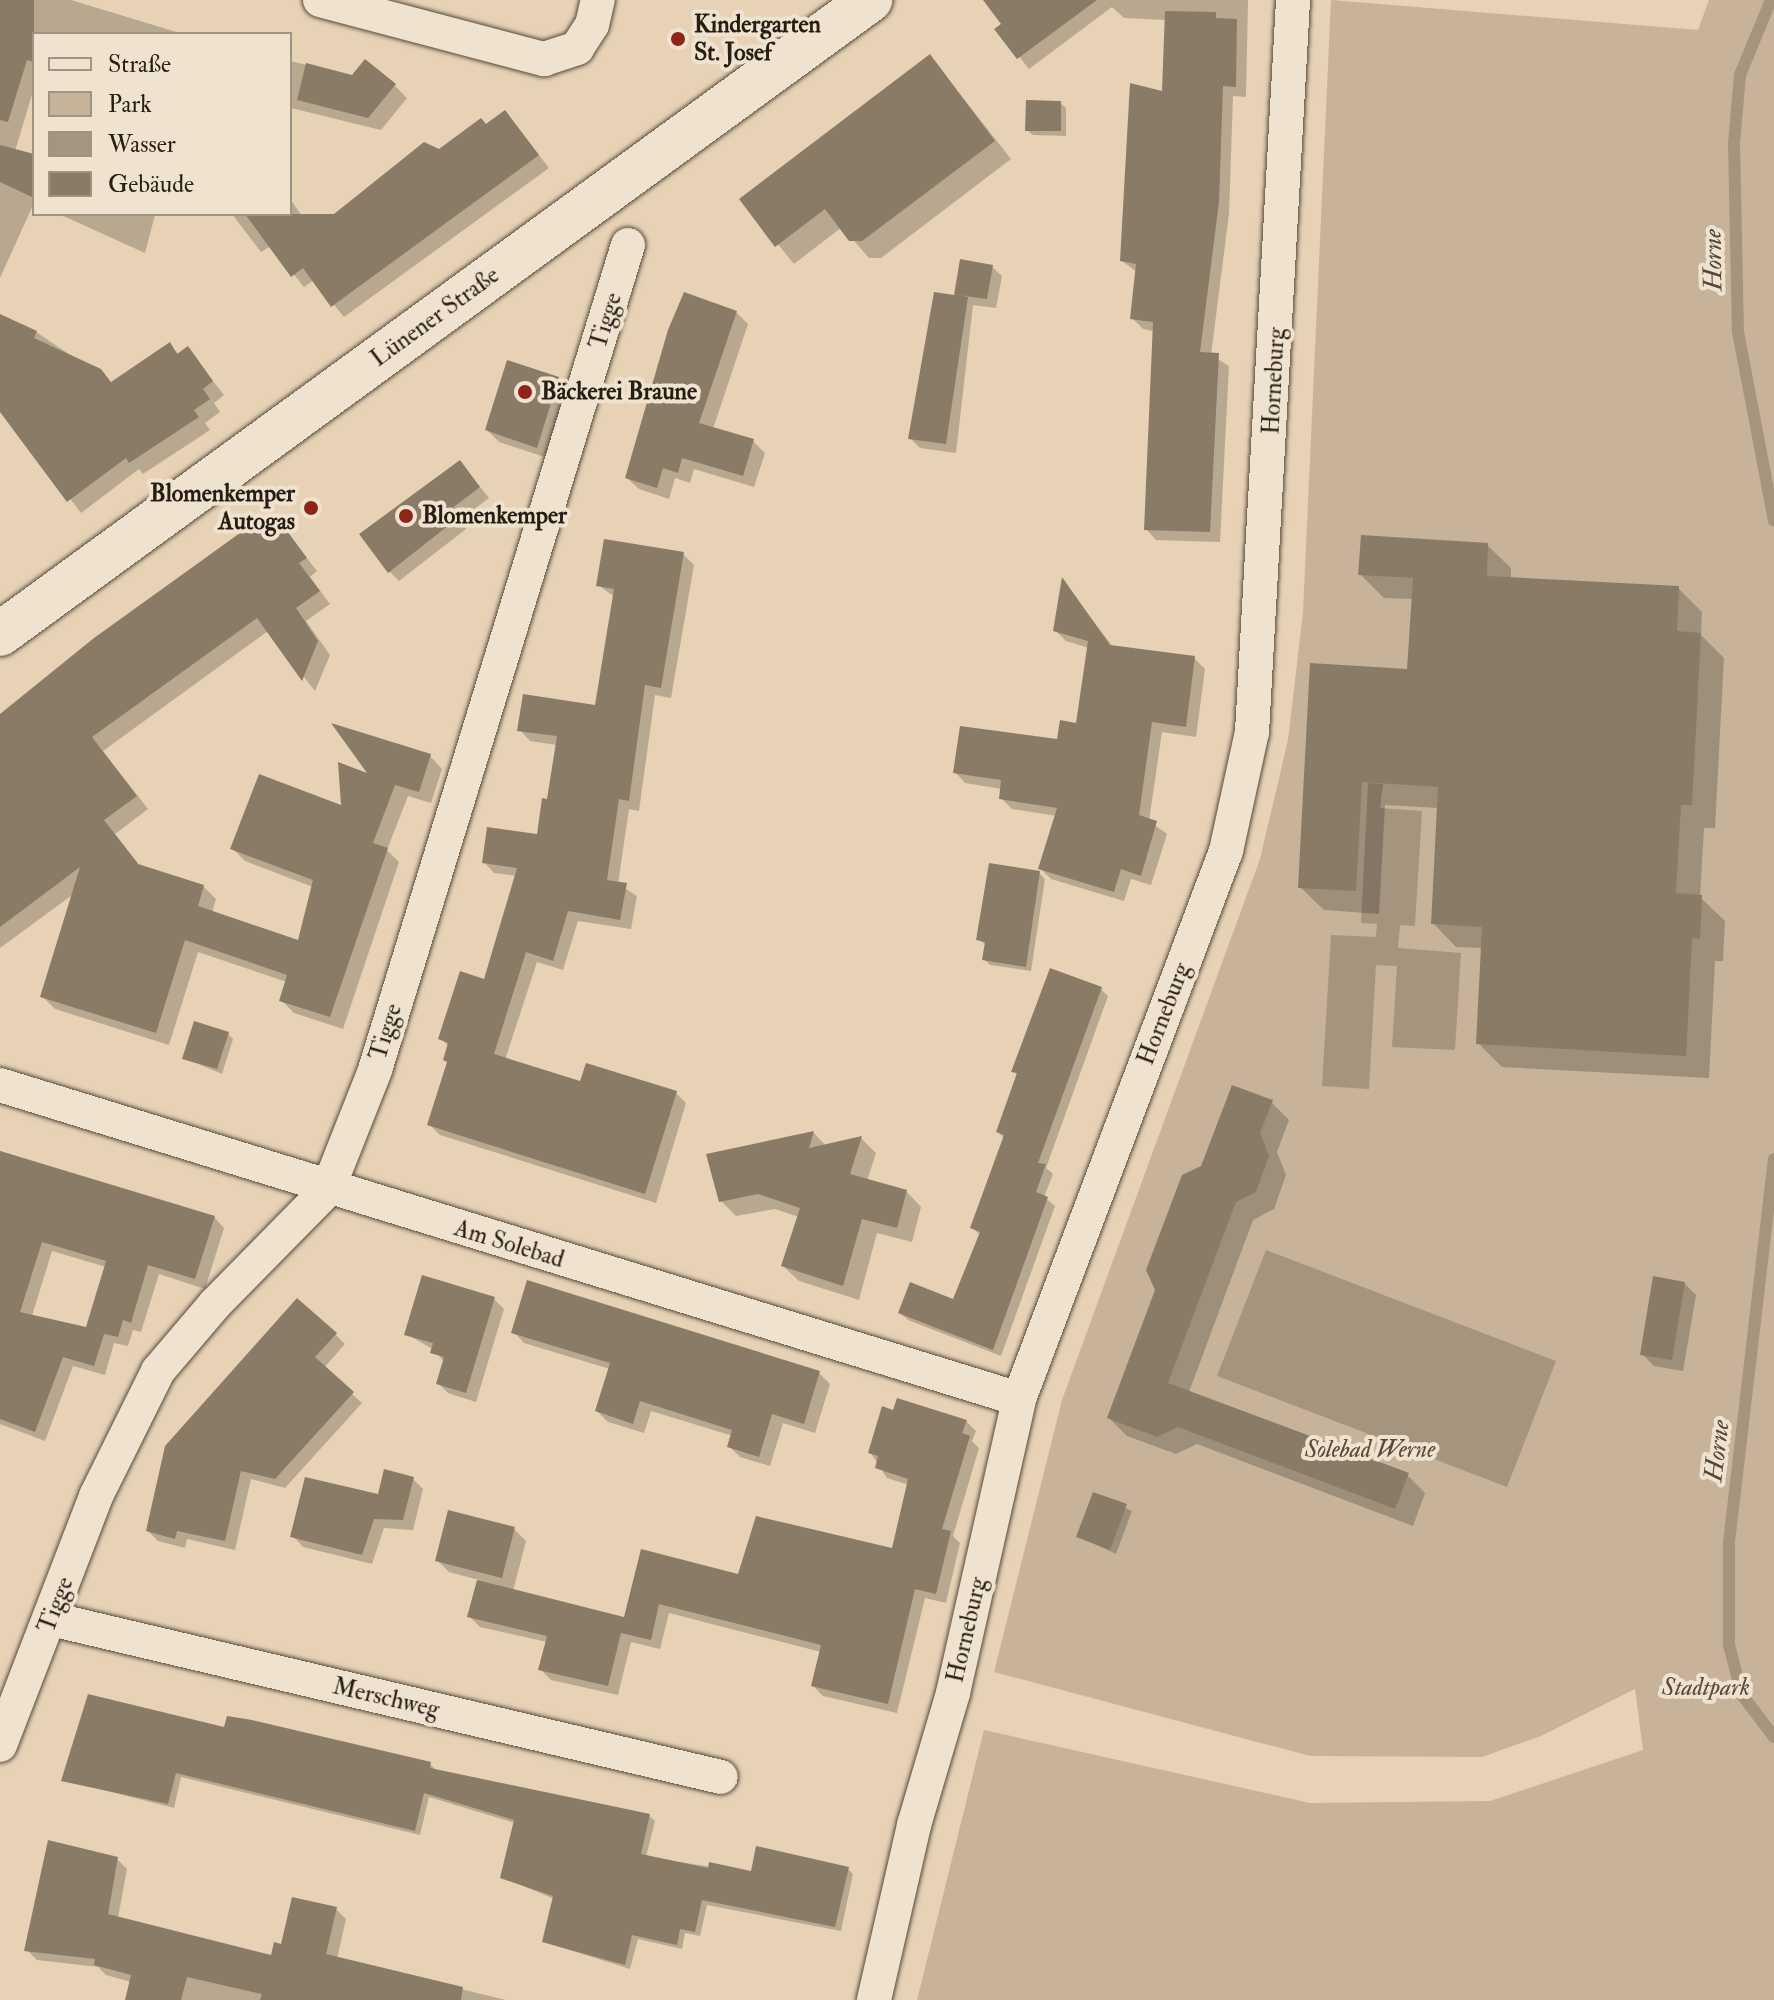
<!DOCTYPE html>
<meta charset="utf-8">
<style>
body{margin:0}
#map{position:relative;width:1774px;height:2000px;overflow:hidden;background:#e7d2b5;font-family:"IM FELL Double Pica",serif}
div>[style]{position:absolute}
.green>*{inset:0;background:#c6b399}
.water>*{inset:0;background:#a5947e}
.shadow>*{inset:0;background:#0003}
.stream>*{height:12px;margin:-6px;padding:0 6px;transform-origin:6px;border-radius:6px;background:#a5947e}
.building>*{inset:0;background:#8a7b67}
.roads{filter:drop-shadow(0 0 2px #564a3c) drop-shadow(0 0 2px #564a3c)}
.street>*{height:34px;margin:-17px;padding:0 17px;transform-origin:17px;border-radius:17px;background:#efe2cf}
.secondary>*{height:44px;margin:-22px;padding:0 22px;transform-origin:22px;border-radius:22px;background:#efe2cf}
.dots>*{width:22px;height:22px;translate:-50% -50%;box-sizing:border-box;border:4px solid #efe2cf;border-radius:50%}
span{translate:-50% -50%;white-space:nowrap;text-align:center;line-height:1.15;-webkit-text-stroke:8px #efe2cf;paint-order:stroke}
.poi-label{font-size:24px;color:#261d13;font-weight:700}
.left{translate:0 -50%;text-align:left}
.right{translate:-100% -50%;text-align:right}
.street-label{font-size:24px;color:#261d13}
.park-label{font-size:24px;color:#564a3b;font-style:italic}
.water-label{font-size:26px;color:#524738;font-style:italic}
.legend{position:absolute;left:32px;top:32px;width:260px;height:184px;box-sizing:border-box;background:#efe2cf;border:2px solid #9f9384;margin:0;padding:10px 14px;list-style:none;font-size:24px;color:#261d13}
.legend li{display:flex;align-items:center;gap:16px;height:40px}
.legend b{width:40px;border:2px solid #9f9384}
</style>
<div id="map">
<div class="green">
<i style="clip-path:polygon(1331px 0,1698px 30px,1709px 0,1774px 0,1774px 2000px,917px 2000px,984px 1730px,1310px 1803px,1490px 1801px,1643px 1750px,1635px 1689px,1541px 1736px,1482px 1757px,1310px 1756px,994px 1672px,1062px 1400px,1260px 859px,1288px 740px,1303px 612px)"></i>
</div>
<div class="water">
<i style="clip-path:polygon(1368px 783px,1383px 784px,1380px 808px,1422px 811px,1415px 926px,1400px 925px,1398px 948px,1461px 953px,1455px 1050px,1392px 1047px,1397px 966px,1376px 965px,1369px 1089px,1322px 1086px,1331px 935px,1376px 937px,1377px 924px,1361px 923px)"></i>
<i style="clip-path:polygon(1266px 1250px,1556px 1361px,1507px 1487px,1217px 1376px)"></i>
</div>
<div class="shadow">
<i style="clip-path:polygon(0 0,71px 0,183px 34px,34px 34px,34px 88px,15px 151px,34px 156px,34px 203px,0 278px)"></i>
<i style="clip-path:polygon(1005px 0,1248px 0,1246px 97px,1233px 96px,1229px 214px,1211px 355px,1229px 366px,1220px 542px,1156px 540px,1146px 529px,1154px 331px,1143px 329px,1132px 318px,1137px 272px,1122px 261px,1164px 93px,1166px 20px,1124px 18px,1112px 7px,1029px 69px,997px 29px,1004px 24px)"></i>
<i style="clip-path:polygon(930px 56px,1011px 159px,881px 258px,869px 258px,842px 227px,794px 264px,742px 200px)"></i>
<i style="clip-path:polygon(290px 61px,394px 85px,407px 98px,381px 130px,291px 108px,290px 112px)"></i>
<i style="clip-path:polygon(1060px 103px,1066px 108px,1066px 136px,1033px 135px,1027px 130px)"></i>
<i style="clip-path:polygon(505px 112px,549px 168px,344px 317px,314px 280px,304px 287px,271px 246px,261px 252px,232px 214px,290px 214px,290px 199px,314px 233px)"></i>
<i style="clip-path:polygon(59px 214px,154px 214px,155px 215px,145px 253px)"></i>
<i style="clip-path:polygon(992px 267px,1002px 276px,996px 308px,973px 305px,956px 453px,920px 448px,910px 438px,956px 297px)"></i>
<i style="clip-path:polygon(736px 312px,748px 324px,713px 429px,753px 441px,765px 453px,754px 487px,694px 469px,690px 483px,675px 478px,669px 499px,639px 489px,627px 478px)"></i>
<i style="clip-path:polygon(0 316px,36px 332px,112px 383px,169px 345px,180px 355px,188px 349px,224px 395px,214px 403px,220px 412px,205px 423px,210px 430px,143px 474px,139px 469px,81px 513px,0 406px)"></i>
<i style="clip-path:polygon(558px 379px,570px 391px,548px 458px,499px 442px,487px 430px)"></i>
<i style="clip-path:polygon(460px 462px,489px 498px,460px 520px,466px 529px,399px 581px,389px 571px)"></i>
<i style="clip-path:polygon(279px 523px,317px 571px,310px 577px,330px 604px,306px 621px,330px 655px,315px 691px,268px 631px,103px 751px,148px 809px,115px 834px,141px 867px,203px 886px,216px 899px,212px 913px,299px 942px,313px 887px,245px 861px,233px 849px,343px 808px,372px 778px,430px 756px,442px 769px,431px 803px,408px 796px,387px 850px,399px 862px,343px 1029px,294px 1013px,281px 1000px,287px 982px,198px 952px,169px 1045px,55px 1009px,42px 996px,75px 893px,0 948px,0 716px)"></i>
<i style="clip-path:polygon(1487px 545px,1511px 568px,1511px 579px,1678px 588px,1702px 612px,1701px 635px,1724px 658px,1715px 828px,1704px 828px,1700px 897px,1725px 921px,1723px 961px,1715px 961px,1709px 1078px,1502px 1067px,1478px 1043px,1483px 948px,1456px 947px,1433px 923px,1439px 808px,1385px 805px,1379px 914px,1324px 910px,1300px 887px,1409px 671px,1414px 599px,1384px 598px,1360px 574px)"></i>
<i style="clip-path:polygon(683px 554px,694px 565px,671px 698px,655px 695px,639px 811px,629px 809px,618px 884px,637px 896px,631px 929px,578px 921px,563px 970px,537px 962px,505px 1060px,582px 1083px,675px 1092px,686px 1103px,656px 1203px,440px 1135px,429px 1124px,449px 1064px,449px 1047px,441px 1038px,485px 981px,517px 876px,494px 873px,484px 862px,539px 836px,549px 801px,557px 745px,530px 741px,520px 730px,597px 707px,615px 597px,598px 585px)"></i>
<i style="clip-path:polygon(1063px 581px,1113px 647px,1194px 658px,1205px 669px,1196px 737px,1162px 732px,1149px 821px,1167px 834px,1151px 885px,1131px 879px,1124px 901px,1051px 879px,1041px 869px,1057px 816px,1012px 809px,1001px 798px,1002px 789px,965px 783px,955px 772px,1058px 742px,1078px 725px,1089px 648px,1066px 641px,1055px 630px)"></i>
<i style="clip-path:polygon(1039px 873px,1045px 879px,1031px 971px,990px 965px,984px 959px,986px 945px,978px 939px)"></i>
<i style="clip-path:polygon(1101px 989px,1108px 996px,1046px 1168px,1053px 1174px,1044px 1197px,1055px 1206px,1001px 1356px,908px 1320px,900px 1313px,955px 1301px,981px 1236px,972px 1227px,1005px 1139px,998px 1132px,1018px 1076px,1014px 1071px)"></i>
<i style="clip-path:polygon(228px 1034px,233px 1039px,222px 1074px,184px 1058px)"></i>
<i style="clip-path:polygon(1271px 1102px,1289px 1120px,1277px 1152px,1286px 1175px,1274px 1209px,1253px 1220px,1189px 1392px,1407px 1475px,1425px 1493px,1413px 1526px,1197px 1444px,1176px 1454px,1127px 1436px,1109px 1418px,1203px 1167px)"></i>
<i style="clip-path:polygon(814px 1133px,826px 1146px,861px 1138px,876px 1153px,867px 1181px,906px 1191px,921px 1207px,912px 1242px,877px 1233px,859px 1300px,799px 1281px,783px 1266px,799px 1217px,775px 1209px,736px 1216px,721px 1201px,709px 1156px)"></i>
<i style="clip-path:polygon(evenodd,0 1151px,214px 1217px,224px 1228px,205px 1289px,159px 1274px,141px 1332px,133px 1330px,128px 1346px,114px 1343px,105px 1375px,73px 1366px,45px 1441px,0 1424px,0 1151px,52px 1251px,106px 1267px,87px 1329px,32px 1316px,52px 1251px)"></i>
<i style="clip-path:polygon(1684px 1283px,1696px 1295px,1683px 1371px,1654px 1366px,1642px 1354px)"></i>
<i style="clip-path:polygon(494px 1299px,504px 1309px,476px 1402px,448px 1393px,438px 1383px,445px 1363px,433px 1349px,406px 1334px)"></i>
<i style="clip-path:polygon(514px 1332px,819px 1373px,830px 1384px,815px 1433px,783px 1423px,770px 1466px,740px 1457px,729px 1446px,733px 1436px,651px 1411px,644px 1433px,608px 1422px,597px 1411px,610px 1369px,524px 1343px)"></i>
<i style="clip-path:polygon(335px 1334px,345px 1344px,324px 1368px,362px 1403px,285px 1488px,251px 1479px,235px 1550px,187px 1539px,185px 1548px,158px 1541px,148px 1531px)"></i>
<i style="clip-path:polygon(966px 1421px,976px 1431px,972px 1441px,979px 1448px,953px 1536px,960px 1543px,946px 1603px,925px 1598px,897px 1713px,823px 1696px,813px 1686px,821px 1652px,669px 1613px,660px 1649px,631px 1642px,618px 1695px,551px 1680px,541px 1670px,547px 1642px,480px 1627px,470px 1617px,479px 1580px,449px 1572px,437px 1560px,514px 1529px,526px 1541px,513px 1591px,626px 1619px,642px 1551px,740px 1577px,893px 1550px,909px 1485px,887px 1478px,870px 1452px)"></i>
<i style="clip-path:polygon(413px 1479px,423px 1489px,413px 1530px,384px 1528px,372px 1564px,303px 1547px,293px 1536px)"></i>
<i style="clip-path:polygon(1094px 1494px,1132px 1511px,1116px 1554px,1078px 1536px)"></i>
<i style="clip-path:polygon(226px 1729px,430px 1764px,436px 1770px,649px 1816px,655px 1821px,646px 1857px,752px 1873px,848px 1869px,853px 1874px,841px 1931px,707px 1905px,700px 1936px,685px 1933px,682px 1949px,638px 1939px,630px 1969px,544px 1942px,554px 1899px,502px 1877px,515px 1823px,429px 1797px,420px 1835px,181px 1777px,174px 1808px,64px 1780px)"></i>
<i style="clip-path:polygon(117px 1859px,127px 1869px,118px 1918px,272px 1958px,336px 1909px,346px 1919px,337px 1959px,506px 2000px,127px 2000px,131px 1982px,106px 1975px,98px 1967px,37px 1960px,27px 1950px)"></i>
</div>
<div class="stream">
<i style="left:1771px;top:0;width:81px;rotate:112.5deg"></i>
<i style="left:1740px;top:75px;width:68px;rotate:95deg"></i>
<i style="left:1734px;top:143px;width:189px;rotate:88.8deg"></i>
<i style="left:1738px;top:332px;width:192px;rotate:79.2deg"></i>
<i style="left:1774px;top:1159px;width:386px;rotate:96.7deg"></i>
<i style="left:1729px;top:1542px;width:103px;rotate:90deg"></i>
<i style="left:1729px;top:1645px;width:52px;rotate:75.4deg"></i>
<i style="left:1742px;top:1695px;width:53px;rotate:52.7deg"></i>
</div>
<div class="building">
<i style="clip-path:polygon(0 0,34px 0,34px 62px,27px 60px,8px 122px,0 120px)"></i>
<i style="clip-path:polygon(983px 0,1097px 0,1017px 59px,994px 29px,1001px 24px)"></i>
<i style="clip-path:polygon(1165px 11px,1216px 12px,1216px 18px,1237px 19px,1236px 87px,1223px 86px,1219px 202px,1200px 352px,1219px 353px,1210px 532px,1144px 530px,1153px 322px,1130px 319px,1136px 264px,1120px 261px,1130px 83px,1162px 91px)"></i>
<i style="clip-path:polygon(930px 54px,995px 141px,862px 241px,849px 241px,825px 209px,775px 247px,739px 199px)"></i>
<i style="clip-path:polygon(365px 59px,396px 84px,368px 118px,297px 100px,306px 63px,352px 75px)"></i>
<i style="clip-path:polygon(1026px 100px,1061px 101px,1061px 131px,1025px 131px)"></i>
<i style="clip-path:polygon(505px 110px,539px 155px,331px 307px,303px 268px,291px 277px,245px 214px,334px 214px,424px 142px,439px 149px,481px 118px,486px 124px)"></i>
<i style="clip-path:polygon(0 145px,34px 154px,34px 198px,0 182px)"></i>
<i style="clip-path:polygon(960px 259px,993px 265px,987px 299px,958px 295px,968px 297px,946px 444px,908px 439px,934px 292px,954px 295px)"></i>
<i style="clip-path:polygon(684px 292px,737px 311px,699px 423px,754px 439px,743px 476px,682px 458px,678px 473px,663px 468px,657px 488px,625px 478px,668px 330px)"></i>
<i style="clip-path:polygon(0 314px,37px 331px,34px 338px,101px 369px,111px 382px,170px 342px,177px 354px,188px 346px,213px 381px,203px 389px,210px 399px,194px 410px,199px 417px,129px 463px,126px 458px,67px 502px,0 412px)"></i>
<i style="clip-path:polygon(507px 360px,559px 377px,537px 448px,485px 430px)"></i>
<i style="clip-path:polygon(460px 460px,480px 487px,451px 509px,458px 518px,388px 573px,359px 534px)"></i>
<i style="clip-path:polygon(261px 518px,272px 526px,279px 520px,307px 558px,299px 563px,320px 591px,296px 608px,318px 641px,302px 681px,257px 618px,92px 737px,137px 796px,104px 820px,138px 864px,204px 885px,198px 906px,298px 940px,313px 880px,230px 849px,259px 774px,341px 805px,338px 762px,367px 773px,331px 723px,431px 754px,419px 792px,395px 785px,373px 843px,388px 848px,330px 1017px,279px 1001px,287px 975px,185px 940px,156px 1033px,40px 997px,80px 867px,0 927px,0 714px,94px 638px)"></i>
<i style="clip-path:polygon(1361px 535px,1488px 543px,1487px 576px,1679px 586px,1677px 631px,1701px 633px,1692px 805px,1681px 805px,1676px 893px,1702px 895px,1700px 939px,1692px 938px,1686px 1056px,1476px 1044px,1482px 927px,1431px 924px,1438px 787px,1362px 782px,1356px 891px,1298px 888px,1310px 663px,1407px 669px,1413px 578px,1358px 575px)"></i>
<i style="clip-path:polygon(604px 539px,684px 552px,661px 688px,645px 685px,629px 801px,619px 799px,607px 880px,627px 883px,620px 920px,568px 911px,553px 961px,526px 952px,494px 1054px,580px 1081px,586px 1063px,677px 1091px,645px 1194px,427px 1125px,447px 1062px,443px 1060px,448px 1043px,438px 1039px,460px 971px,484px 979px,517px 868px,482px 863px,487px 827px,537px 834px,542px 798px,547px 799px,557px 736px,517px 731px,523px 694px,595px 705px,614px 589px,596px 586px)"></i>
<i style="clip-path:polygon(1062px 577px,1110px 645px,1195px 656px,1186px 727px,1152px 722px,1139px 815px,1157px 821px,1141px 876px,1121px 869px,1114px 892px,1038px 869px,1057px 808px,999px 799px,1001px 780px,953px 773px,960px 726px,1057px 739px,1060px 720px,1076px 723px,1088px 641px,1053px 631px)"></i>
<i style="clip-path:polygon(989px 863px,1040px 871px,1026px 967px,982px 960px,985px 942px,976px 940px)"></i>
<i style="clip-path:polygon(1050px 968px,1102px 987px,1038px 1163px,1046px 1164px,1036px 1192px,1048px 1197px,993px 1350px,898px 1313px,910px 1282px,953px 1299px,980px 1232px,970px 1228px,1004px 1135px,996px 1132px,1017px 1073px,1011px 1072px)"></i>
<i style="clip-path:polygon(194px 1021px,229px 1032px,217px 1069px,182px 1059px)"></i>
<i style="clip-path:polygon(1232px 1085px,1273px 1100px,1260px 1133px,1269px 1156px,1256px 1192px,1236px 1202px,1168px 1383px,1409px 1473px,1395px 1509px,1178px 1427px,1157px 1437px,1107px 1418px,1155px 1290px,1146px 1270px,1182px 1175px,1201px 1166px)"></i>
<i style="clip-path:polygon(814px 1131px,809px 1148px,862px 1136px,850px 1174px,907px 1190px,897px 1228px,862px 1219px,843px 1286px,781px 1266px,800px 1208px,758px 1194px,719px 1202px,706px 1154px)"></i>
<i style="clip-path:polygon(evenodd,0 1151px,215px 1216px,195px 1279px,148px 1265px,131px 1323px,123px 1320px,118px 1337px,104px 1334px,94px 1366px,63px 1357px,35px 1432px,0 1419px,0 1151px,42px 1242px,106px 1261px,86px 1327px,20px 1312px,42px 1242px)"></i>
<i style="clip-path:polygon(422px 1275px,495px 1297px,466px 1393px,436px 1384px,444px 1357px,430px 1353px,433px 1343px,404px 1335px)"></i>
<i style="clip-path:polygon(1653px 1276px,1685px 1282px,1672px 1360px,1640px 1355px)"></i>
<i style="clip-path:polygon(527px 1280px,820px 1371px,804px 1424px,772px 1414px,759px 1457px,727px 1447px,732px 1430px,640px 1401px,633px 1424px,595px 1411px,610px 1363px,511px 1333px)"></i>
<i style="clip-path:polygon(297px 1298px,337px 1333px,315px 1357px,354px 1392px,275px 1479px,241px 1471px,225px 1541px,177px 1531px,175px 1539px,146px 1531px,165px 1446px)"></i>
<i style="clip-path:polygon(897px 1398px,967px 1420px,962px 1433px,970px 1436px,942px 1529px,951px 1531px,936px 1594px,915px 1589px,888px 1704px,811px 1686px,821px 1645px,659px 1604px,651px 1640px,621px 1633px,608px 1686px,538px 1670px,547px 1636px,467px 1617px,477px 1580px,624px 1617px,641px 1549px,738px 1574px,756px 1516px,892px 1548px,908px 1479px,875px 1468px,878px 1456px,868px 1453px,882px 1406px,893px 1410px)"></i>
<i style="clip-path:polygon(384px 1469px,414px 1477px,403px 1520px,374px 1519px,362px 1555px,290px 1537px,305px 1477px,378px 1494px)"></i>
<i style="clip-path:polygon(1093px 1492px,1127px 1504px,1110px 1550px,1076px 1537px)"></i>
<i style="clip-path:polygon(448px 1510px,515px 1527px,502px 1578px,435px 1561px)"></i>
<i style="clip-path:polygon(88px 1694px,224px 1727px,227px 1716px,252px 1720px,431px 1762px,430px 1768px,650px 1814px,641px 1854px,708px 1868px,709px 1862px,751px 1871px,756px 1846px,849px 1867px,835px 1927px,702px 1900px,695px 1932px,680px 1929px,677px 1945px,632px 1935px,625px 1965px,542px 1942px,553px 1896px,500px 1878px,514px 1820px,424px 1793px,415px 1831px,176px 1773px,168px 1804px,61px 1781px)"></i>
<i style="clip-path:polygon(48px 1840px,118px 1857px,108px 1914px,271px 1955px,274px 1942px,281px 1944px,292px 1897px,337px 1907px,326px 1954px,463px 1987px,461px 2000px,260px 2000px,262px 1994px,187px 1977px,181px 2000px,125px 2000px,131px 1975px,94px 1965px,95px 1959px,24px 1951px)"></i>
</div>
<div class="roads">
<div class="street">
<i style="left:320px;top:0;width:232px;rotate:14.8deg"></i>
<i style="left:544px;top:59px;width:35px;rotate:-18deg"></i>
<i style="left:577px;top:48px;width:27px;rotate:-57deg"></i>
<i style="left:592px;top:25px;width:26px;rotate:-77deg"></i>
<i style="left:0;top:1085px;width:1066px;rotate:17.13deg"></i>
<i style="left:51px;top:1619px;width:688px;rotate:13.27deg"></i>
<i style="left:0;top:1745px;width:267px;rotate:-68.9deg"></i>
<i style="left:96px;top:1496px;width:140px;rotate:-63.6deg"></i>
<i style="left:158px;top:1371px;width:88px;rotate:-49.6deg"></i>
<i style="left:215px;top:1304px;width:161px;rotate:-45.5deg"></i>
<i style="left:328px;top:1189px;width:128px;rotate:-68.4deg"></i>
<i style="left:375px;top:1070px;width:863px;rotate:-72.95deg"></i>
<i style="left:874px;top:2000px;width:180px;rotate:-77.1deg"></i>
<i style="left:914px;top:1825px;width:138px;rotate:-73.5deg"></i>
<i style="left:953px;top:1693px;width:301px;rotate:-77.3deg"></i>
<i style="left:1019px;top:1399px;width:586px;rotate:-69.31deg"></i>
<i style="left:1226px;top:851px;width:122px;rotate:-77.7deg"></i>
<i style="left:1252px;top:732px;width:733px;rotate:-86.79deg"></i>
</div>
<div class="secondary">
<i style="left:0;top:634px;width:1077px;rotate:-36.08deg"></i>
</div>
</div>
<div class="dots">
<i style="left:678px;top:39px;background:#8f2418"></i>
<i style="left:525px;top:392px;background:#8f2418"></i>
<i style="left:311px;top:508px;background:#8f2418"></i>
<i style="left:406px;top:516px;background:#8f2418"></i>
</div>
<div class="poi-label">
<span class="left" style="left:694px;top:39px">Kindergarten<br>St. Josef</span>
<span class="left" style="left:541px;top:392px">Bäckerei Braune</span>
<span class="right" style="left:295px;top:508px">Blomenkemper<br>Autogas</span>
<span class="left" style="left:422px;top:516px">Blomenkemper</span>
</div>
<div class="street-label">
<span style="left:435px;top:317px;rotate:-36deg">Lünener Straße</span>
<span style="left:606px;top:321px;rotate:-73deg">Tigge</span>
<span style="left:1274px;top:381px;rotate:-87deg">Horneburg</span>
<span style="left:1164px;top:1014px;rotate:-69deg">Horneburg</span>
<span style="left:386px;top:1032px;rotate:-73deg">Tigge</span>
<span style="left:509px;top:1244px;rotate:17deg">Am Solebad</span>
<span style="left:56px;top:1605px;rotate:-69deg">Tigge</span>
<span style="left:967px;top:1630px;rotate:-77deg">Horneburg</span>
<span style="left:386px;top:1698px;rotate:13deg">Merschweg</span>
</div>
<div class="park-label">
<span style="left:1370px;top:1450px">Solebad Werne</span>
<span style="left:1706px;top:1688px">Stadtpark</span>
</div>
<div class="water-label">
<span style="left:1714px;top:260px;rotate:-91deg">Horne</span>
<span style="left:1718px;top:1451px;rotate:-83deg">Horne</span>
</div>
<ul class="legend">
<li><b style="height:10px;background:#efe2cf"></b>Straße</li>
<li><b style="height:22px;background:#c6b399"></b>Park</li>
<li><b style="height:22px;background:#a5947e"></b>Wasser</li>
<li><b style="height:22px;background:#8a7b67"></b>Gebäude</li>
</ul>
</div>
